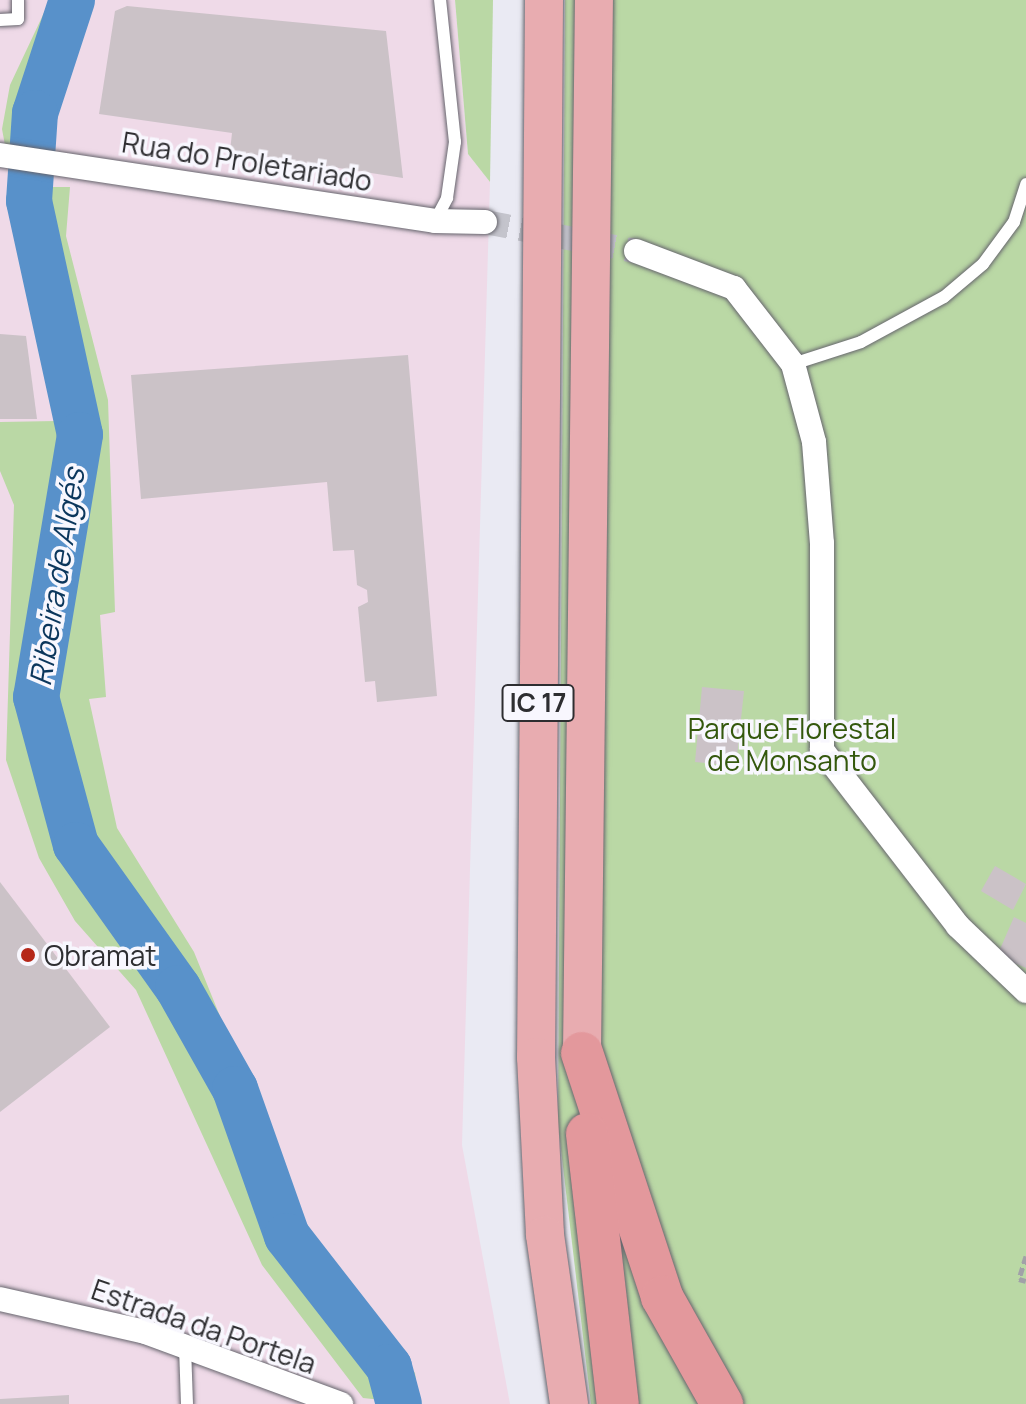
<!DOCTYPE html>
<meta charset="utf-8">
<style>
body{margin:0}
#map{position:relative;width:1026px;height:1404px;overflow:hidden;background:#eaeaf3;font-family:Manrope,sans-serif}
div>[style]{position:absolute}
.industrial>*{inset:0;background:#efdae8}
.green>*{inset:0;background:#bad8a5}
.river>*{height:46px;margin:-23px;padding:0 23px;transform-origin:23px;border-radius:23px;background:#5891ca}
.building>*{inset:0;background:#cbc2c7}
.minor-tunnel>*{height:24px;margin-top:-12px;transform-origin:0;background:repeating-linear-gradient(90deg,#c4c4cc 0 24px,transparent 0 36px)}
.path>*{height:5px;margin-top:-2.5px;transform-origin:0;background:repeating-linear-gradient(90deg,#a1a1a8 0 8px,transparent 0 12px)}
.roads{filter:drop-shadow(0 0 2px #66656d) drop-shadow(0 0 2px #66656d)}
.service>*{height:12px;margin:-6px;padding:0 6px;transform-origin:6px;border-radius:6px;background:#fff}
.minor>*{height:24px;margin:-12px;padding:0 12px;transform-origin:12px;border-radius:12px;background:#fff}
.trunk>*{height:38px;margin:-19px;padding:0 19px;transform-origin:19px;border-radius:19px;background:#e8acb0}
.motorway>*{height:42px;margin:-21px;padding:0 21px;transform-origin:21px;border-radius:21px;background:#e3989c}
.dots>*{width:22px;height:22px;translate:-50% -50%;box-sizing:border-box;border:4px solid #f8f7fe;border-radius:50%}
span{translate:-50% -50%;white-space:nowrap;text-align:center;line-height:1.15;-webkit-text-stroke:7px #f8f7fe;paint-order:stroke}
.shield-label span{padding:2px 6px;background:#f8f7fe;border:2px solid;border-radius:6px;-webkit-text-stroke-width:0}
.shield-label{font-size:26px;color:#2e2e31;font-weight:700}
.street-label{font-size:28px;color:#2e2e31}
.park-label{font-size:28px;color:#34580d}
.poi-label{font-size:28px;color:#2e2e31}
.left{translate:0 -50%;text-align:left}
.water-label{font-size:30px;color:#0b365c;font-style:italic}
</style>
<div id="map">
<div class="industrial">
<i style="clip-path:polygon(0 0,455px 0,468px 154px,490px 182px,462px 1145px,510px 1404px,0 1404px)"></i>
</div>
<div class="green">
<i style="clip-path:polygon(50px 0,90px 0,38px 139px,38px 187px,70px 187px,66px 236px,108px 400px,115px 612px,100px 615px,106px 697px,89px 699px,117px 828px,194px 952px,307px 1231px,415px 1373px,419px 1404px,363px 1398px,262px 1265px,136px 990px,75px 921px,39px 858px,6px 760px,14px 505px,0 471px,0 422px,56px 421px,2px 129px,10px 85px)"></i>
<i style="clip-path:polygon(455px 0,493px 0,490px 182px,468px 154px)"></i>
<i style="clip-path:polygon(565px 0,1026px 0,1026px 1404px,591px 1404px,558px 1124px)"></i>
</div>
<div class="river">
<i style="left:72px;top:0;width:119px;rotate:108.1deg"></i>
<i style="left:35px;top:113px;width:88px;rotate:93.9deg"></i>
<i style="left:29px;top:201px;width:239px;rotate:77.7deg"></i>
<i style="left:80px;top:435px;width:266px;rotate:99.5deg"></i>
<i style="left:36px;top:697px;width:153px;rotate:74.9deg"></i>
<i style="left:76px;top:845px;width:176px;rotate:54.5deg"></i>
<i style="left:178px;top:988px;width:116px;rotate:60.6deg"></i>
<i style="left:235px;top:1089px;width:156px;rotate:70.5deg"></i>
<i style="left:287px;top:1236px;width:166px;rotate:52.1deg"></i>
<i style="left:389px;top:1367px;width:38px;rotate:75deg"></i>
</div>
<div class="building">
<i style="clip-path:polygon(127px 6px,386px 31px,403px 178px,230px 151px,232px 133px,99px 114px,115px 11px)"></i>
<i style="clip-path:polygon(0 334px,26px 336px,37px 419px,0 419px)"></i>
<i style="clip-path:polygon(408px 355px,437px 696px,377px 702px,375px 681px,365px 682px,358px 607px,368px 602px,367px 590px,357px 585px,354px 550px,333px 551px,327px 482px,141px 499px,131px 375px)"></i>
<i style="clip-path:polygon(702px 687px,744px 691px,736px 766px,695px 762px)"></i>
<i style="clip-path:polygon(995px 866px,1026px 884px,1013px 910px,981px 891px)"></i>
<i style="clip-path:polygon(0 882px,110px 1027px,0 1112px)"></i>
<i style="clip-path:polygon(1014px 917px,1026px 923px,1026px 968px,997px 956px)"></i>
<i style="clip-path:polygon(69px 1395px,69px 1404px,0 1404px,0 1399px)"></i>
</div>
<div class="minor-tunnel">
<i style="left:485px;top:222px;width:154px;rotate:10.9deg"></i>
</div>
<div class="path">
<i style="left:1026px;top:1256px;width:24px;rotate:107deg"></i>
<i style="left:1019px;top:1279px;width:7px;rotate:16deg"></i>
</div>
<div class="roads">
<div class="service">
<i style="left:0;top:20px;width:18px;rotate:-3deg"></i>
<i style="left:18px;top:19px;width:19px;rotate:-90deg"></i>
<i style="left:435px;top:221px;width:26px;rotate:-62deg"></i>
<i style="left:447px;top:198px;width:57px;rotate:-81.9deg"></i>
<i style="left:455px;top:142px;width:143px;rotate:-96deg"></i>
<i style="left:793px;top:364px;width:71px;rotate:-17.9deg"></i>
<i style="left:861px;top:342px;width:94px;rotate:-28.5deg"></i>
<i style="left:944px;top:297px;width:51px;rotate:-40.2deg"></i>
<i style="left:983px;top:264px;width:52px;rotate:-53.6deg"></i>
<i style="left:1014px;top:222px;width:40px;rotate:-72deg"></i>
<i style="left:185px;top:1347px;width:57px;rotate:88deg"></i>
</div>
<div class="minor">
<i style="left:0;top:155px;width:440px;rotate:8.6deg"></i>
<i style="left:435px;top:221px;width:50px;rotate:1.1deg"></i>
<i style="left:636px;top:251px;width:105px;rotate:20.7deg"></i>
<i style="left:734px;top:288px;width:96px;rotate:52.2deg"></i>
<i style="left:793px;top:364px;width:81px;rotate:74.9deg"></i>
<i style="left:814px;top:442px;width:101px;rotate:85.5deg"></i>
<i style="left:822px;top:543px;width:207px;rotate:90deg"></i>
<i style="left:822px;top:750px;width:222px;rotate:52.3deg"></i>
<i style="left:958px;top:926px;width:94px;rotate:43.7deg"></i>
<i style="left:0;top:1299px;width:149px;rotate:12.8deg"></i>
<i style="left:145px;top:1332px;width:209px;rotate:20.2deg"></i>
</div>
<div class="trunk">
<i style="left:544px;top:0;width:1057px;rotate:90.43deg"></i>
<i style="left:536px;top:1057px;width:178px;rotate:87.1deg"></i>
<i style="left:545px;top:1235px;width:171px;rotate:81.9deg"></i>
<i style="left:582px;top:1053px;width:1053px;rotate:-89.35deg"></i>
</div>
<div class="motorway">
<i style="left:582px;top:1053px;width:257px;rotate:71.8deg"></i>
<i style="left:662px;top:1297px;width:123px;rotate:60.7deg"></i>
<i style="left:587px;top:1134px;width:272px;rotate:83.5deg"></i>
</div>
</div>
<div class="dots">
<i style="left:28px;top:955px;background:#b52719"></i>
</div>
<div class="shield-label">
<span style="left:538px;top:703px">IC 17</span>
</div>
<div class="street-label">
<span style="left:247px;top:161px;rotate:9deg">Rua do Proletariado</span>
<span style="left:204px;top:1326px;rotate:19deg">Estrada da Portela</span>
</div>
<div class="park-label">
<span style="left:792px;top:744px">Parque Florestal<br>de Monsanto</span>
</div>
<div class="poi-label">
<span class="left" style="left:44px;top:955px">Obramat</span>
</div>
<div class="water-label">
<span style="left:57px;top:577px;rotate:-81deg">Ribeira de Algés</span>
</div>
</div>
